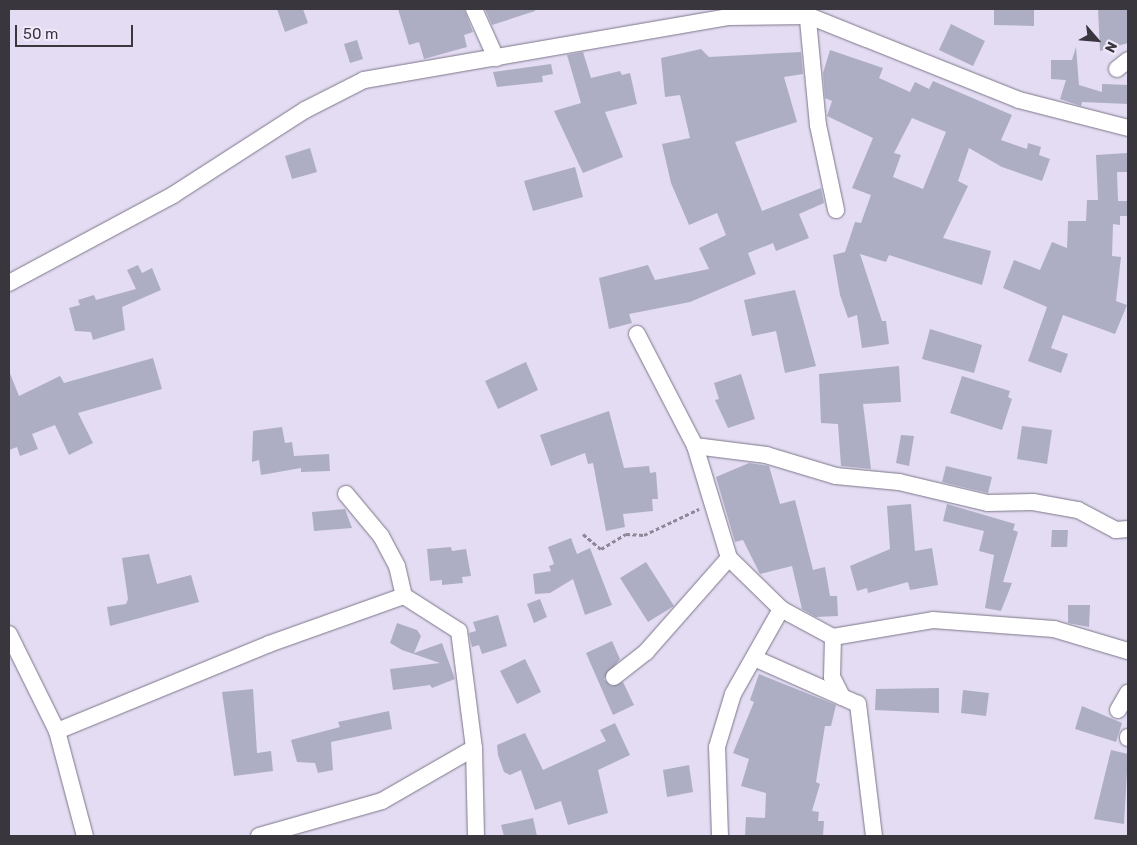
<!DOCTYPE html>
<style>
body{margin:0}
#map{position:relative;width:1137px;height:845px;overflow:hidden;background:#e3dcf2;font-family:Rubik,sans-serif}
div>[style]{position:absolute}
.building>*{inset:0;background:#adaec3}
.path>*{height:3px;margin-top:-1.5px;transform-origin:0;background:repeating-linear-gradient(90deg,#8d8897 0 4px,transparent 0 6.5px)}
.roads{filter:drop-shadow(0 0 1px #7d768a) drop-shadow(0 0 1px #7d768a)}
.minor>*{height:16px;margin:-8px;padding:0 8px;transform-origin:8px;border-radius:8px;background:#fff}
span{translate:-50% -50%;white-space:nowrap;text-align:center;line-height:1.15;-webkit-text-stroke:4.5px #f0eafc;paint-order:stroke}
.frame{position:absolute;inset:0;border:10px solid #39363e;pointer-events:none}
.north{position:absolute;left:1072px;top:15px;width:50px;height:50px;-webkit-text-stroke:4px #f0eafc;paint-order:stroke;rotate:117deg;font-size:14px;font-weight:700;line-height:20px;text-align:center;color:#39363e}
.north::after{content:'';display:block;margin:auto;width:18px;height:22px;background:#39363e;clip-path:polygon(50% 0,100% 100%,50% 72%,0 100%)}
.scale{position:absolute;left:15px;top:25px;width:118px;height:22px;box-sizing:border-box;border:2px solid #39363e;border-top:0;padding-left:6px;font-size:15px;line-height:18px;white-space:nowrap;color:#39363e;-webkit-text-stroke:4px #f0eafc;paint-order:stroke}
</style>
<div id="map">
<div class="building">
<i style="clip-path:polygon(277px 9px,303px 9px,308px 23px,285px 32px)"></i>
<i style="clip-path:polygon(398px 9px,464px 9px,473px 32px,464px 35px,467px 47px,424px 59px,419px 42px,409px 45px)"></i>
<i style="clip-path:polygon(485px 9px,535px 9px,535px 11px,492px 25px)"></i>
<i style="clip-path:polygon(994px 9px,1034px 9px,1034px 26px,994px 25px)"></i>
<i style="clip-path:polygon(1098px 9px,1128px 9px,1128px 43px,1100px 51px)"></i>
<i style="clip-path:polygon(951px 24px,985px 41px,973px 66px,939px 50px)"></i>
<i style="clip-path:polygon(357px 40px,363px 59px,350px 63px,344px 44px)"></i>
<i style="clip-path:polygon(1076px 47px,1079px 85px,1102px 92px,1102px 84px,1128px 85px,1128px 104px,1082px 102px,1081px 106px,1060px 99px,1066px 80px,1051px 79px,1051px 60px,1072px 60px)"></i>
<i style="clip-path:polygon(701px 49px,709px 57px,801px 52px,803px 74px,784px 77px,797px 122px,735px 142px,762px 211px,821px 188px,824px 203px,799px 214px,809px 238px,776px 251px,773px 243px,748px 253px,756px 274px,690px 302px,629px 314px,632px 323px,609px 329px,599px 278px,648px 265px,655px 280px,709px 269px,699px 248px,726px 235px,717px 213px,689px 225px,671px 183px,662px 144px,690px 138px,680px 95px,665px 97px,661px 58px)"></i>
<i style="clip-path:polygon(evenodd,830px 50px,883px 68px,879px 78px,910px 92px,915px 82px,929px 89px,933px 81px,1012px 115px,1001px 140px,1027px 149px,1028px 143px,1041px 147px,1039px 155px,1050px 159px,1042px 181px,1002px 167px,969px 148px,958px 181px,968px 186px,943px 238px,991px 251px,982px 285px,889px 255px,886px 262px,860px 254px,882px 321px,886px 321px,889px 344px,862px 348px,857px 315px,848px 318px,840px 295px,833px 255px,845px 252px,855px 222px,861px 223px,871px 195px,852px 188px,873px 138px,827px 116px,832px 101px,825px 98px,823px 73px,830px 50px,912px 118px,946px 132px,923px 189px,893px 177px,901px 155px,894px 153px,912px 118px)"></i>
<i style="clip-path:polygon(583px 52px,591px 78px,620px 71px,622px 75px,630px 73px,637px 104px,605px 112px,623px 157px,583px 173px,554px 111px,581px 103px,567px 55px)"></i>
<i style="clip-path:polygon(551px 64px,553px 74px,542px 76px,543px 82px,497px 87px,493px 72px)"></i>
<i style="clip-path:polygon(310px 148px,317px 172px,292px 179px,285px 156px)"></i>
<i style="clip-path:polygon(1128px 153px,1128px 172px,1117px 172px,1118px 201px,1128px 201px,1128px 216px,1120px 216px,1120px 225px,1113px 224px,1112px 256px,1121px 257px,1116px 301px,1127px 305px,1115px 334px,1063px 315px,1051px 348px,1068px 354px,1061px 373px,1028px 361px,1047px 307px,1003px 288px,1014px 260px,1040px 270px,1052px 242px,1067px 248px,1068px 221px,1086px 221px,1087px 200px,1098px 200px,1096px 155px)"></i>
<i style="clip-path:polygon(575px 167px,583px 197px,533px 211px,524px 181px)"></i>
<i style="clip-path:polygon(138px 265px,142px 273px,152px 268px,161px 290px,122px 307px,125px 330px,93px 340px,91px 332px,75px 331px,69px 308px,80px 305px,78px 300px,94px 295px,96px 300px,136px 289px,127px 270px)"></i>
<i style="clip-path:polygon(795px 290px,816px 366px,785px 373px,776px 331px,752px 336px,744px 300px)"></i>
<i style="clip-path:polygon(930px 329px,982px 345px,974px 373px,922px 359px)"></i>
<i style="clip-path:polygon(153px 358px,162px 389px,78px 413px,93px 443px,69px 455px,55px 425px,32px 434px,38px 449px,20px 456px,17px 447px,9px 450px,9px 371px,19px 396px,60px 376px,64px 383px)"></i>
<i style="clip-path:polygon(526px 362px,538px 390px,498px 409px,485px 381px)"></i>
<i style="clip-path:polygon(899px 366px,901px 402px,863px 404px,871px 469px,841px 466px,838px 424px,821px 423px,819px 374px)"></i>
<i style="clip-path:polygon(741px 374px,755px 419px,728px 428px,715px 400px,719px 399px,714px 383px)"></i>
<i style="clip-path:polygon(962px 376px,1010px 391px,1008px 397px,1012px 399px,1002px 430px,950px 413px)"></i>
<i style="clip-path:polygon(609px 411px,624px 468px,649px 466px,650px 473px,656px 472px,658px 499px,652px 499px,653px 511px,623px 514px,625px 527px,606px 531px,593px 463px,588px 464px,585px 453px,551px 466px,540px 435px)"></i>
<i style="clip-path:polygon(1022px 426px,1052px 430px,1047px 464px,1017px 459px)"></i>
<i style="clip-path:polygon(282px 427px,285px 443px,292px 442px,294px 456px,329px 454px,330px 471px,301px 472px,301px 468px,261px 475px,259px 460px,252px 462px,253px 431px)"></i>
<i style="clip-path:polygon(901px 435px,914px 436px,909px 466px,896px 463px)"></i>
<i style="clip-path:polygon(749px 463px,769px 466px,780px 504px,795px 500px,813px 570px,825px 567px,830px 596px,837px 596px,838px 616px,816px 617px,802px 609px,792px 566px,760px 574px,743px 540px,735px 542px,716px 477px)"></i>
<i style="clip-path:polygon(946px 466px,992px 477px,988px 493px,942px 482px)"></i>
<i style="clip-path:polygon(911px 504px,915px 551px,932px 548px,938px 585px,910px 590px,908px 582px,868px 593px,867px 588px,857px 591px,850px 566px,890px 549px,887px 506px)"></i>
<i style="clip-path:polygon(947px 504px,1015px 524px,1013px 530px,1018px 532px,1003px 582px,1012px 583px,1001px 611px,985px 608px,994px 555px,979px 551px,984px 531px,943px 521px)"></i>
<i style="clip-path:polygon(345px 509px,352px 528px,314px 531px,312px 512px)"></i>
<i style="clip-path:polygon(1052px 530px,1068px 530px,1067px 547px,1051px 547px)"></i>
<i style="clip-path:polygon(571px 538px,577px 554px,590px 548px,612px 605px,585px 615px,573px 579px,550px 593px,535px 594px,533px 574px,551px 571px,549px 566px,554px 564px,548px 547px)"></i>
<i style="clip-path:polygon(451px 547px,452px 551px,466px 549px,471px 576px,462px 577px,463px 583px,442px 585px,442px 580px,430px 581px,427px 549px)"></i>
<i style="clip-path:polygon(149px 554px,157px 584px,191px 575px,199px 602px,110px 626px,107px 607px,126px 604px,128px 599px,122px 558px)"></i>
<i style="clip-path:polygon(646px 562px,674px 606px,648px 622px,620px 578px)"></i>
<i style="clip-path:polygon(540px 599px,547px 617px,534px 623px,527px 604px)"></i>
<i style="clip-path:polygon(1068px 605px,1090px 605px,1089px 627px,1068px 623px)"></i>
<i style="clip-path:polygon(498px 615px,507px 646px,482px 654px,479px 645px,472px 647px,471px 643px,469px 633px,476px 631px,473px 622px)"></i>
<i style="clip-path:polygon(397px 623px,417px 630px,421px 636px,414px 653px,442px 643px,455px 679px,432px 688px,430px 685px,393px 690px,390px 669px,440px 663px,402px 650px,390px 643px)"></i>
<i style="clip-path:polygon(612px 641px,620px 659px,604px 679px,611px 686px,623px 682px,634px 705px,613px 715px,586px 653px)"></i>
<i style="clip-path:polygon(525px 659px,541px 692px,517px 704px,500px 671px)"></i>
<i style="clip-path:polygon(759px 674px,836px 705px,831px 726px,825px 726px,816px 782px,820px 784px,812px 811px,819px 812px,818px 821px,824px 821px,823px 836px,745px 836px,746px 817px,765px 818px,766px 793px,741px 786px,749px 759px,733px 753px,754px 702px,750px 700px)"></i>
<i style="clip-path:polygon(939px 688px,939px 713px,875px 710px,876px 689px)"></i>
<i style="clip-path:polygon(253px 689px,257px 753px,271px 751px,273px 771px,234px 776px,222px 692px)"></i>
<i style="clip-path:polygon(963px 690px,989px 693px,986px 716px,961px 713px)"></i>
<i style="clip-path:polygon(1082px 706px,1122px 723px,1116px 742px,1075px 729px)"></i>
<i style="clip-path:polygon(389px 711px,392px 729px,331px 742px,333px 770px,318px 773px,315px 763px,297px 762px,291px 740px,340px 727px,338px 722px)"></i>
<i style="clip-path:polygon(615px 723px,630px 755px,598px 770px,608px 813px,568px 825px,561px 801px,535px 810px,521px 770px,510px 775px,504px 772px,498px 755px,497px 745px,525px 733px,543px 770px,606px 741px,600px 730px)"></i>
<i style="clip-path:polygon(1111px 750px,1128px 754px,1124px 824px,1094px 819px)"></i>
<i style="clip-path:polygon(689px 765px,693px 792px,667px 797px,663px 770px)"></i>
<i style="clip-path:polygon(533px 818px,537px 836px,504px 836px,501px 825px)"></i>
</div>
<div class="path">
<i style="left:583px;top:534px;width:23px;rotate:40deg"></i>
<i style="left:601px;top:549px;width:29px;rotate:-31deg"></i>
<i style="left:626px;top:534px;width:18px;rotate:3deg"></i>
<i style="left:644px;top:535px;width:61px;rotate:-25.3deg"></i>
</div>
<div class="roads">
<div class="minor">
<i style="left:474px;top:9px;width:54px;rotate:65.8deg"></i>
<i style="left:807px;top:9px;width:117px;rotate:84.6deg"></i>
<i style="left:818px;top:125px;width:87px;rotate:78deg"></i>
<i style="left:1117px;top:69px;width:14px;rotate:-39deg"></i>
<i style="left:9px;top:283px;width:186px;rotate:-28.2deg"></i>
<i style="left:173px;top:195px;width:157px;rotate:-32.8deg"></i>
<i style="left:305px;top:110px;width:66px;rotate:-27deg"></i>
<i style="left:364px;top:80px;width:369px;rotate:-9.8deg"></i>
<i style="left:728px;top:17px;width:81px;rotate:-0.7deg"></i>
<i style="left:809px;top:16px;width:226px;rotate:21.8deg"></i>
<i style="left:1019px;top:100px;width:113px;rotate:14.4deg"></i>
<i style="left:637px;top:334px;width:126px;rotate:62.6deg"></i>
<i style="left:695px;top:446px;width:117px;rotate:73.1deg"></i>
<i style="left:729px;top:558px;width:73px;rotate:44.4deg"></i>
<i style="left:781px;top:609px;width:59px;rotate:28.3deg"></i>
<i style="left:833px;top:637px;width:101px;rotate:-9.6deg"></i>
<i style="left:933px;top:620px;width:121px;rotate:4.3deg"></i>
<i style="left:1054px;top:629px;width:77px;rotate:16.6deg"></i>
<i style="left:695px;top:446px;width:72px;rotate:7.2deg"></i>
<i style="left:766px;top:455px;width:73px;rotate:16.7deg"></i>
<i style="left:836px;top:476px;width:63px;rotate:5.4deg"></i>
<i style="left:899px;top:482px;width:91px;rotate:13.3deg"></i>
<i style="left:988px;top:503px;width:45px;rotate:-1.3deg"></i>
<i style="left:1033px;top:502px;width:46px;rotate:10.1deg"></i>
<i style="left:1078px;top:510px;width:43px;rotate:27.8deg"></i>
<i style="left:1116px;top:530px;width:12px;rotate:-5deg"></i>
<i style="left:346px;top:494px;width:55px;rotate:50.2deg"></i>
<i style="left:381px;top:536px;width:34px;rotate:62deg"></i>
<i style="left:397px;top:566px;width:31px;rotate:77deg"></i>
<i style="left:9px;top:634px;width:108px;rotate:63.7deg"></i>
<i style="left:57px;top:731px;width:109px;rotate:75.1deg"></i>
<i style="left:833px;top:637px;width:40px;rotate:91.4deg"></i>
<i style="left:832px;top:677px;width:22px;rotate:63deg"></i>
<i style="left:842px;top:697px;width:17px;rotate:24deg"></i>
<i style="left:858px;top:704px;width:133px;rotate:83.1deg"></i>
<i style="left:754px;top:658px;width:96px;rotate:23.9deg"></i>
<i style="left:614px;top:677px;width:41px;rotate:-38deg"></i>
<i style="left:646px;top:652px;width:125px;rotate:-48.6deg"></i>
<i style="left:1118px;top:710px;width:20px;rotate:-60deg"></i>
<i style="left:57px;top:731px;width:229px;rotate:-22.3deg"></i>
<i style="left:269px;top:644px;width:143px;rotate:-19.6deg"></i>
<i style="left:404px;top:596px;width:65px;rotate:32.5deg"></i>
<i style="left:459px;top:631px;width:118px;rotate:82.7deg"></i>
<i style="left:474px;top:748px;width:88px;rotate:88.7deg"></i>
<i style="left:1128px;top:738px;width:1px;rotate:-90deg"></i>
<i style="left:259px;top:836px;width:128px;rotate:-15.9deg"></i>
<i style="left:382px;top:801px;width:106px;rotate:-29.9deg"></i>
<i style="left:720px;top:836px;width:89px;rotate:-91.9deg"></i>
<i style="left:717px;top:747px;width:55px;rotate:-73.2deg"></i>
<i style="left:733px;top:694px;width:98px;rotate:-60.5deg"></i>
</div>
</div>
<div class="frame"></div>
<div class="north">N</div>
<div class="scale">50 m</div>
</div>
